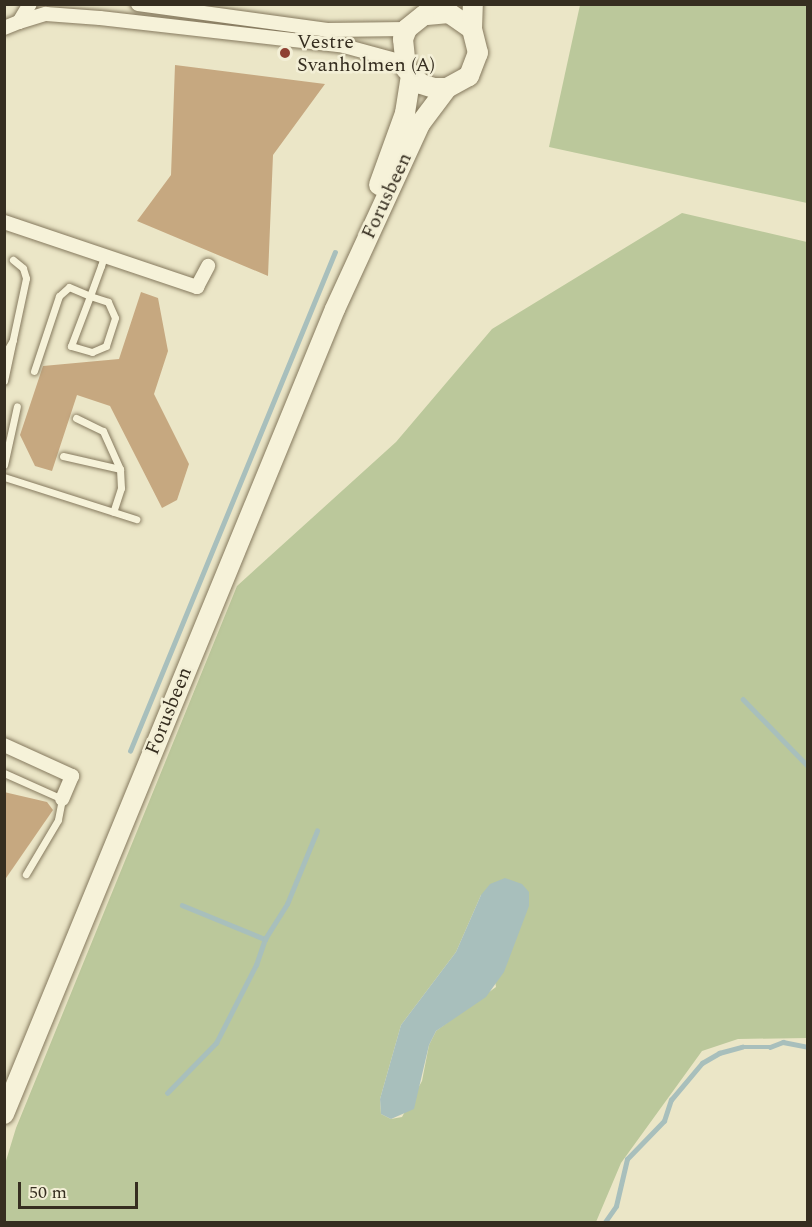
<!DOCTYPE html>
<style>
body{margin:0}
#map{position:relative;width:812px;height:1227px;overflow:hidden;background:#ebe6c7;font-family:Spectral,serif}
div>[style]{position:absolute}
.green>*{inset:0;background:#bbc89b}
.water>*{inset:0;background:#a8bfbc}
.stream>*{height:4.5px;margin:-2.25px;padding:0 2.25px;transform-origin:2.25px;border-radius:2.25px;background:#a8bfbc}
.building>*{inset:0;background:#c6a880}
.roads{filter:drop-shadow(0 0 2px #85795e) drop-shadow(0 0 2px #85795e)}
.lane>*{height:7px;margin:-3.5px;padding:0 3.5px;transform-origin:3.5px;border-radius:3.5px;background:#f6f2d9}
.street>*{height:14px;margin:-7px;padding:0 7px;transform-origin:7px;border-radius:7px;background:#f6f2d9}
.secondary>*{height:20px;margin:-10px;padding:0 10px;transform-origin:10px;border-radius:10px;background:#f6f2d9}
.dots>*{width:16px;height:16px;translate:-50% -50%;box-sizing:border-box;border:3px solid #f3efd6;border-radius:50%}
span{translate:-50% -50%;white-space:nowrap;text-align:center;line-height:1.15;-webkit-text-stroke:5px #f3efd6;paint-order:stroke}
.poi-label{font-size:20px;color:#362e20}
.left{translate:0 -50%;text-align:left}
.street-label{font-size:20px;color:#362e20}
.frame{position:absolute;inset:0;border:6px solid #362e20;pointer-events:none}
.scale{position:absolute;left:18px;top:1182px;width:120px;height:27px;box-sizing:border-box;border:3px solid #362e20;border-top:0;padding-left:8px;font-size:18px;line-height:21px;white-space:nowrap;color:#362e20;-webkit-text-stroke:4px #f3efd6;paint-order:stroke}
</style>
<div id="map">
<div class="green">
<i style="clip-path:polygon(580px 5px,807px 5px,807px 203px,549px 147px)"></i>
<i style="clip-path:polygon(evenodd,682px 213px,807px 242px,807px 1038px,738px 1039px,702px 1051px,621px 1163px,596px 1222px,5px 1222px,5px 1164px,16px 1128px,237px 586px,396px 442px,492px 329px,682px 213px,481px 895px,496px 987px,436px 1031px,429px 1045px,422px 1081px,402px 1117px,391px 1119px,381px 1114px,380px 1099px,401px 1025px,456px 952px,481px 895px)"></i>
</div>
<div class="water">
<i style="clip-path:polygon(505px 878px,522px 884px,529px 892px,529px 906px,504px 972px,486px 997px,436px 1031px,429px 1045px,414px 1109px,391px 1119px,381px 1114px,380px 1099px,401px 1025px,456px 952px,481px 895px,490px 884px)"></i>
</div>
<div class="stream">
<i style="left:743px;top:699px;width:93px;rotate:45.9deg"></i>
<i style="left:130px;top:751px;width:539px;rotate:-67.67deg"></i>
<i style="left:182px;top:905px;width:90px;rotate:22.3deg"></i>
<i style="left:167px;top:1093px;width:70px;rotate:-45.6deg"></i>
<i style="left:216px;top:1043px;width:88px;rotate:-62.9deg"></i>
<i style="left:256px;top:965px;width:28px;rotate:-71deg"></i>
<i style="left:265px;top:939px;width:41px;rotate:-57.8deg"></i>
<i style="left:287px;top:904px;width:79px;rotate:-67.7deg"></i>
<i style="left:605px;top:1222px;width:19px;rotate:-55deg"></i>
<i style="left:616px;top:1206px;width:48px;rotate:-76.8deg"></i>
<i style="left:627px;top:1159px;width:53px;rotate:-45.8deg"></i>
<i style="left:664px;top:1121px;width:22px;rotate:-72deg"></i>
<i style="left:671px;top:1100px;width:48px;rotate:-50deg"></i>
<i style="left:702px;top:1063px;width:20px;rotate:-30deg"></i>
<i style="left:719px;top:1053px;width:24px;rotate:-15deg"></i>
<i style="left:742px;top:1047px;width:28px"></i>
<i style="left:770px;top:1047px;width:14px;rotate:-21deg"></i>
<i style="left:783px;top:1042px;width:25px;rotate:11deg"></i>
</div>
<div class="building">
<i style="clip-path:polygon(175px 65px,325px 84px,273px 155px,268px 276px,137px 221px,171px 175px)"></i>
<i style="clip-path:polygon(141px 292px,158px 298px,168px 351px,154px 394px,189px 464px,177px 500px,162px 508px,110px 406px,77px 395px,52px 471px,35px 466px,20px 435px,43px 366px,119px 359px)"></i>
<i style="clip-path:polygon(4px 792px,47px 802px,53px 810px,4px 881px)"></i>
</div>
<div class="roads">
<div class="lane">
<i style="left:4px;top:355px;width:17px;rotate:-59deg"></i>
<i style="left:34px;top:371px;width:79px;rotate:-71.6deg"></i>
<i style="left:59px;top:296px;width:13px;rotate:-42deg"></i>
<i style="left:69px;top:287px;width:23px;rotate:23deg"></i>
<i style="left:90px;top:296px;width:19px;rotate:18deg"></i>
<i style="left:108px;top:302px;width:17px;rotate:66deg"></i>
<i style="left:115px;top:318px;width:29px;rotate:108deg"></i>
<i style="left:106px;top:346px;width:15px;rotate:157deg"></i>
<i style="left:92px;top:352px;width:22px;rotate:-164deg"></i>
<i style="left:71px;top:346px;width:53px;rotate:-69.2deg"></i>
<i style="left:90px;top:296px;width:32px;rotate:-70deg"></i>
<i style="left:101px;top:266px;width:10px;rotate:-73deg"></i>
<i style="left:4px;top:381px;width:105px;rotate:-77.9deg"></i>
<i style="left:26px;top:278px;width:10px;rotate:-107deg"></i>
<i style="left:23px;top:268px;width:13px;rotate:-141deg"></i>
<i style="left:76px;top:418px;width:30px;rotate:26deg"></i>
<i style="left:103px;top:431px;width:42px;rotate:65.9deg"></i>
<i style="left:120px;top:469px;width:19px;rotate:87deg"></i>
<i style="left:121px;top:488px;width:25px;rotate:108deg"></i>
<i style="left:63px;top:456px;width:58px;rotate:12.8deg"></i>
<i style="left:4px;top:465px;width:60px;rotate:-77.6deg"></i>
<i style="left:4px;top:477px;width:139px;rotate:17.7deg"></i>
<i style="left:4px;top:773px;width:64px;rotate:24.1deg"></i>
<i style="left:62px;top:799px;width:21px;rotate:101deg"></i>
<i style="left:58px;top:820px;width:63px;rotate:120.7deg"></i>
</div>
<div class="street">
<i style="left:138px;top:4px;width:191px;rotate:7.8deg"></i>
<i style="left:327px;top:30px;width:80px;rotate:-0.7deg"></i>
<i style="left:19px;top:22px;width:28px;rotate:-17deg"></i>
<i style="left:46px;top:14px;width:54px;rotate:4.2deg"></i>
<i style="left:100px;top:18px;width:246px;rotate:6.5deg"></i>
<i style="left:344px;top:46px;width:61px;rotate:15.2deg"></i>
<i style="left:4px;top:28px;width:16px;rotate:-22deg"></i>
<i style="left:19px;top:22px;width:21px;rotate:-59deg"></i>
<i style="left:4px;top:222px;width:204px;rotate:18.6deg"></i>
<i style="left:197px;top:287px;width:24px;rotate:-62deg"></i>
<i style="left:4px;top:745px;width:75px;rotate:24.5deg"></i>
<i style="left:72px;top:776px;width:25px;rotate:113deg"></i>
</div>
<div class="secondary">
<i style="left:472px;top:29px;width:28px;rotate:-145deg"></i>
<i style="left:449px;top:13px;width:25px;rotate:175deg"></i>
<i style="left:424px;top:15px;width:22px;rotate:141deg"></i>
<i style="left:407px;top:29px;width:11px;rotate:112deg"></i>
<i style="left:403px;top:39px;width:30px;rotate:84deg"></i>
<i style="left:406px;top:69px;width:21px;rotate:45deg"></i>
<i style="left:421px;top:84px;width:14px;rotate:17deg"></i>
<i style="left:434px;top:88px;width:13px"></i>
<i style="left:447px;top:88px;width:25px;rotate:-29deg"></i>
<i style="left:469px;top:76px;width:25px;rotate:-69deg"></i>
<i style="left:478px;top:53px;width:25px;rotate:-104deg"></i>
<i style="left:472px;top:29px;width:25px;rotate:-88deg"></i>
<i style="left:379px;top:185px;width:77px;rotate:-70.1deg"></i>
<i style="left:405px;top:113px;width:37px;rotate:-81deg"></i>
<i style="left:4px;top:1114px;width:870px;rotate:-67.65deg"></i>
<i style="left:335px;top:309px;width:204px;rotate:-65.3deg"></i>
<i style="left:420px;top:124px;width:45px;rotate:-53.1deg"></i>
</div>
</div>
<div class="dots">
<i style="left:285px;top:53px;background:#8f4133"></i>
</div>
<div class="poi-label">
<span class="left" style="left:297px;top:54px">Vestre<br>Svanholmen (A)</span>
</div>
<div class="street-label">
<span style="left:387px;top:196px;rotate:-65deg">Forusbeen</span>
<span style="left:169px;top:711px;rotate:-68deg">Forusbeen</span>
</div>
<div class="frame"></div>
<div class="scale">50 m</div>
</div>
